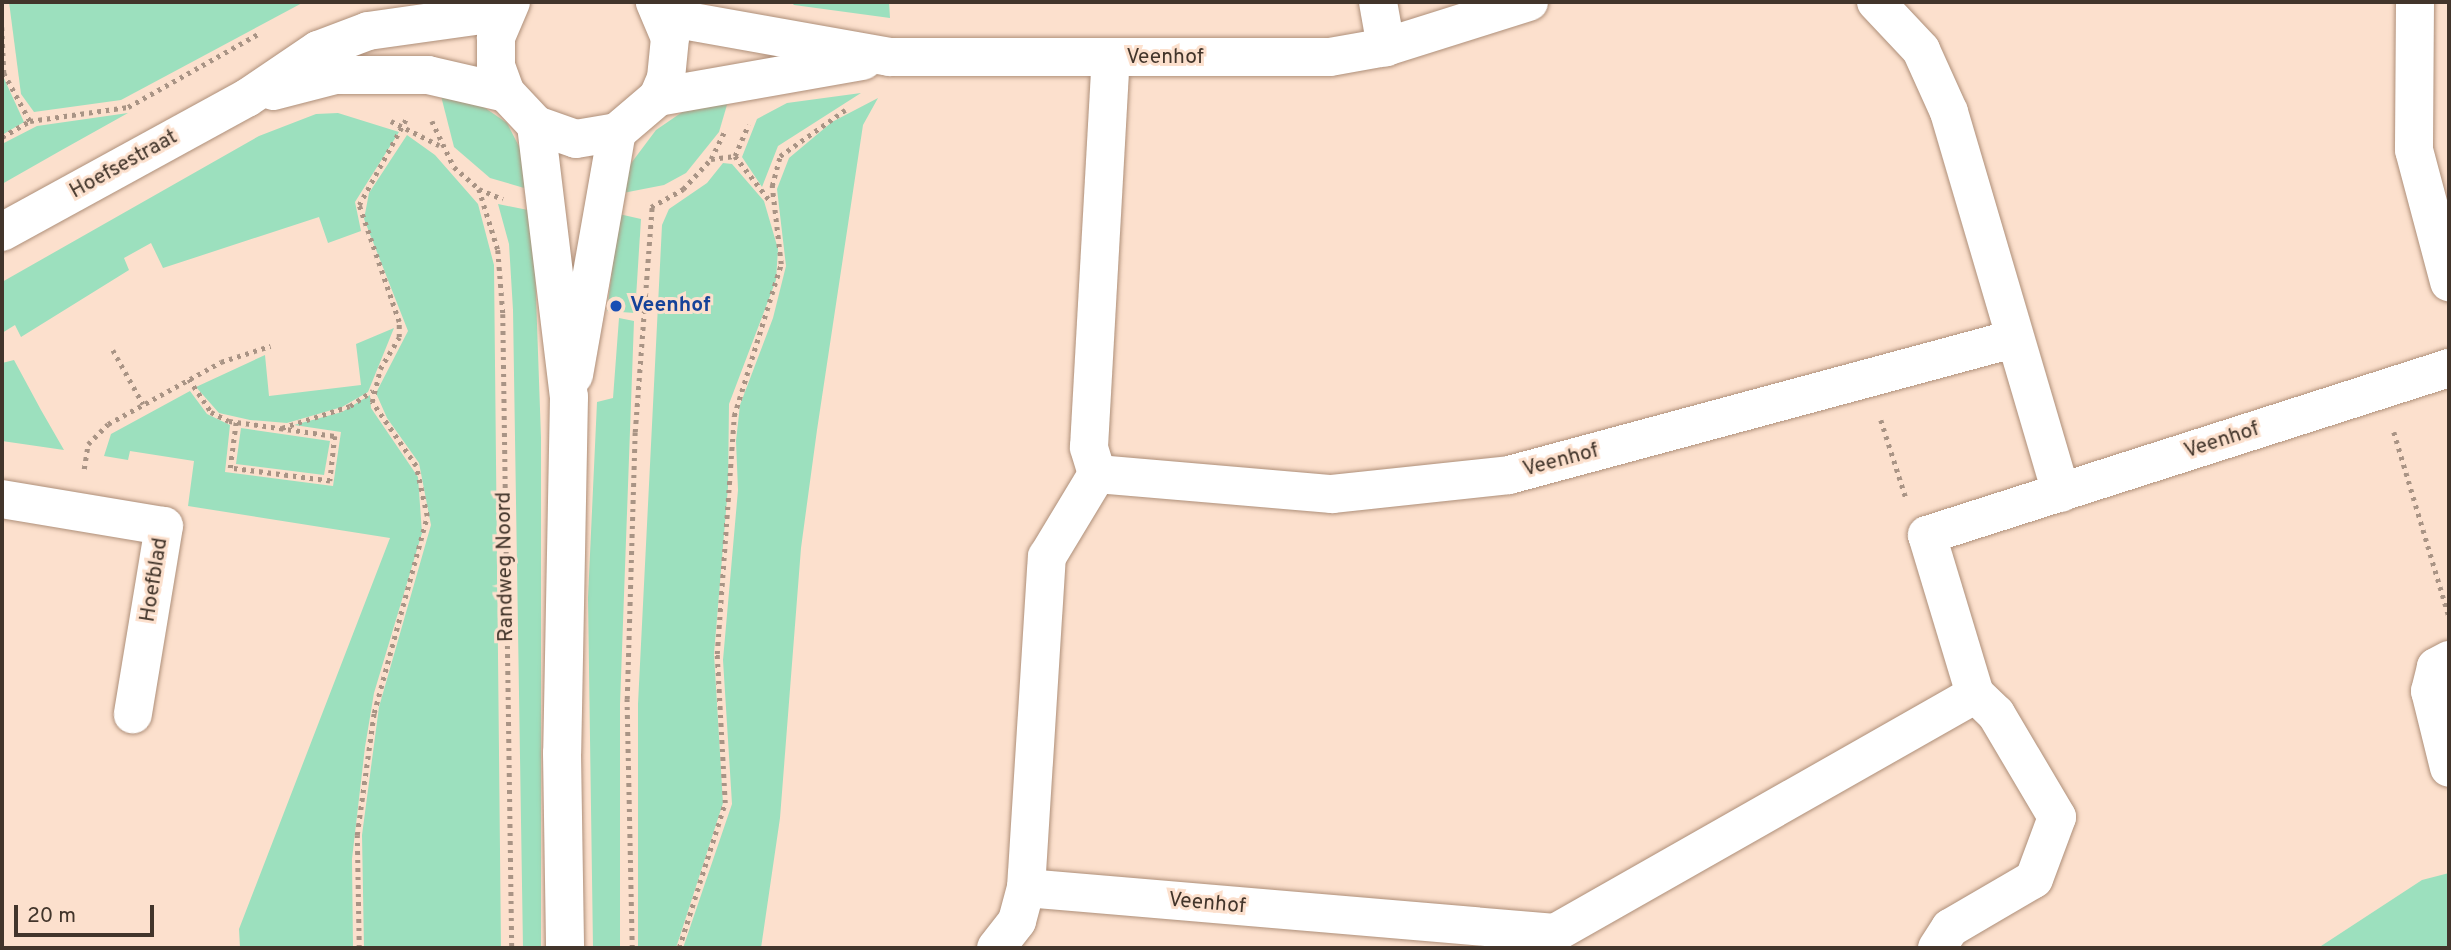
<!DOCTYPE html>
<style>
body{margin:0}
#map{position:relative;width:2451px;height:950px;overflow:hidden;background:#fce0cd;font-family:Overpass,sans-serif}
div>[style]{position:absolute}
.green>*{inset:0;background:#9ce0be}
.path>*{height:4.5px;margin-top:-2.25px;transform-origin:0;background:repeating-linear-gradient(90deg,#a99485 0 3.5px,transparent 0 8.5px)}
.roads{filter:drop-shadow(0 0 2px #ae8f79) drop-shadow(0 0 2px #ae8f79)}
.street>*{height:38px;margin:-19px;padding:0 19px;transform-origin:19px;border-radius:19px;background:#fff}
.secondary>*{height:38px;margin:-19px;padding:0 19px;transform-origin:19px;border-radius:19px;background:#fff}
.dots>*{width:19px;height:19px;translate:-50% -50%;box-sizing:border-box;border:4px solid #fce0cd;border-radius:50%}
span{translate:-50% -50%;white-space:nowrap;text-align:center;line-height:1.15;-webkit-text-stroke:6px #fce0cd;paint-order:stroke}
.street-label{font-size:21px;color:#42352b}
.transit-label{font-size:21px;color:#164399;font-weight:700}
.left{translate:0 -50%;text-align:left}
.frame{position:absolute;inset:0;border:4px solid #42352b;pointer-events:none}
.scale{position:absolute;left:14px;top:905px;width:140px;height:32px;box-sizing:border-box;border:4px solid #42352b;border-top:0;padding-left:9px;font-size:21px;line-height:24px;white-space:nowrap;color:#42352b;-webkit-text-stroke:5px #fce0cd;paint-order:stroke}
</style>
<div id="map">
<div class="green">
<i style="clip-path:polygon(9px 2px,304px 2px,121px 100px,34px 112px,21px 94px)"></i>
<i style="clip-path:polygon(791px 2px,889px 2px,890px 18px,794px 5px)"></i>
<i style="clip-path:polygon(2px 74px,24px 122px,2px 135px)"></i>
<i style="clip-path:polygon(440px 92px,475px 101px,507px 123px,526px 160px,531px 190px,490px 178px,454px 147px)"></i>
<i style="clip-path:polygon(861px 93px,778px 146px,762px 187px,742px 157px,757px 119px,787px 103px)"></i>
<i style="clip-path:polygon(729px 98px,719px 132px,686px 173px,664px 185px,623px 193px,629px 166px,656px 130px,694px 104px)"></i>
<i style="clip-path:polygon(878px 98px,863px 125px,817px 430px,801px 548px,780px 818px,761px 948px,683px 948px,732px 804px,723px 660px,738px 490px,736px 441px,740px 405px,773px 318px,786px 266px,777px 189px,789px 158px,832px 122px)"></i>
<i style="clip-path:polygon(128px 113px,60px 151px,2px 184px,2px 144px,37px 126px)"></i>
<i style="clip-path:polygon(338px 113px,399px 132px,355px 202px,361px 231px,328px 243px,319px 217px,163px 268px,151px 243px,124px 258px,129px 270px,21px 337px,15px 325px,2px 333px,2px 282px,259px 136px,316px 114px)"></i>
<i style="clip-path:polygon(407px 135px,435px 155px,478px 204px,494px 265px,501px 948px,364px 948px,362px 835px,379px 707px,431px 525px,419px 463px,387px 418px,376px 393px,408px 331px,364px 219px,369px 193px)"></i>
<i style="clip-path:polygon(723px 163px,732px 164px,764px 201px,778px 249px,776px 280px,729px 404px,728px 487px,714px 654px,723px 803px,676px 948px,638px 948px,638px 704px,662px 225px,669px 209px,707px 183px)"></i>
<i style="clip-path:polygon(498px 204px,533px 211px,541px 437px,541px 948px,523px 948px,513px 310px,509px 244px)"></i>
<i style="clip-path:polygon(619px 214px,641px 219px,635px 313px,607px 311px)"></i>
<i style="clip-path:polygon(619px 318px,634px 321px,620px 705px,620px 948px,593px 948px,588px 598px,597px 402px,613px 398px)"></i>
<i style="clip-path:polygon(394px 328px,368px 392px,342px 407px,287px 423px,250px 420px,219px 413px,196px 387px,265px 355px,269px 396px,361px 385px,356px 344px)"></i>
<i style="clip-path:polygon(14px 360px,41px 410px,64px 450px,2px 441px,2px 363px)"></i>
<i style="clip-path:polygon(190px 391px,207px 414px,230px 425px,225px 472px,333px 486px,341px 432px,294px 425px,342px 412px,370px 395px,371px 408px,418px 477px,422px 533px,374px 693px,365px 747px,352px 859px,353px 948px,240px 948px,239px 929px,390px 538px,188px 506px,194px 461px,130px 451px,128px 460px,104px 456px,111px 434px)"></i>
<i style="clip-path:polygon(241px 428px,330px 441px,324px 475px,236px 464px)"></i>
<i style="clip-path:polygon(2449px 873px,2449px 948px,2318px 948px,2422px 880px)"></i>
</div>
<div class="path">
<i style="left:2px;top:27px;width:46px;rotate:87.5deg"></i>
<i style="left:4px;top:73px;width:55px;rotate:61.6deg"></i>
<i style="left:30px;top:121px;width:99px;rotate:-8.1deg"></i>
<i style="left:128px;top:107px;width:149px;rotate:-29.3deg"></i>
<i style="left:391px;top:121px;width:54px;rotate:26.6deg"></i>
<i style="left:432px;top:121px;width:51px;rotate:64.4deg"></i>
<i style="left:454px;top:167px;width:33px;rotate:41deg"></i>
<i style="left:479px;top:189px;width:26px;rotate:23deg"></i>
<i style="left:2px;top:137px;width:32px;rotate:-30deg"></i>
<i style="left:735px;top:156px;width:34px;rotate:-67deg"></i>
<i style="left:735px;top:156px;width:58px;rotate:52deg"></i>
<i style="left:711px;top:159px;width:24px;rotate:-7deg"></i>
<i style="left:479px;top:189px;width:64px;rotate:72.7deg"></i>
<i style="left:498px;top:250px;width:64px;rotate:85.5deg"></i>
<i style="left:503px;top:314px;width:634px;rotate:89.19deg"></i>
<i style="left:651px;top:207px;width:37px;rotate:-29deg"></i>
<i style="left:683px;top:189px;width:41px;rotate:-47deg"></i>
<i style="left:711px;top:159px;width:32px;rotate:-64deg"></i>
<i style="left:113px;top:350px;width:62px;rotate:60.9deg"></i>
<i style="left:189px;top:379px;width:40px;rotate:56deg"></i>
<i style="left:211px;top:412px;width:20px;rotate:27deg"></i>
<i style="left:229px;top:421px;width:107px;rotate:8.1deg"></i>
<i style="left:335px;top:436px;width:45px;rotate:96.3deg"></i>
<i style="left:330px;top:481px;width:101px;rotate:-172.6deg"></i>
<i style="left:230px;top:468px;width:46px;rotate:-82.6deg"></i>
<i style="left:1881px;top:420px;width:82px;rotate:72.2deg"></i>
<i style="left:282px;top:428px;width:71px;rotate:-17.9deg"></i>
<i style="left:350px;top:406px;width:27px;rotate:-34deg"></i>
<i style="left:2394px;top:432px;width:192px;rotate:73.4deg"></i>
<i style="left:84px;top:469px;width:25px;rotate:-81deg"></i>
<i style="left:88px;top:444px;width:28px;rotate:-45deg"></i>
<i style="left:108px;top:424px;width:129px;rotate:-28.8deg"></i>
<i style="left:221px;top:362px;width:52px;rotate:-18.1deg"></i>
<i style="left:359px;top:948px;width:113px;rotate:-91deg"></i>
<i style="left:357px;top:835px;width:123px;rotate:-82.1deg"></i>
<i style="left:374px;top:713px;width:204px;rotate:-74.9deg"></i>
<i style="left:427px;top:516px;width:51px;rotate:-102.4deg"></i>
<i style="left:416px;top:466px;width:78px;rotate:-124.5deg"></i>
<i style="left:372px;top:402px;width:34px;rotate:-76deg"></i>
<i style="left:380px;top:369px;width:37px;rotate:-59deg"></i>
<i style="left:399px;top:337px;width:15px;rotate:-90deg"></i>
<i style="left:399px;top:322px;width:124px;rotate:-108.9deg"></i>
<i style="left:359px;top:205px;width:98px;rotate:-61.3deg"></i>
<i style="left:632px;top:948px;width:249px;rotate:-91.2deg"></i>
<i style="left:627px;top:699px;width:267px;rotate:-88.3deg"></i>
<i style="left:635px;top:432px;width:226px;rotate:-85.7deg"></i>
<i style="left:679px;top:948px;width:152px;rotate:-72.4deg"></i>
<i style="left:725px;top:803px;width:149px;rotate:-93.1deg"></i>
<i style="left:717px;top:654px;width:239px;rotate:-85.9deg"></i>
<i style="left:734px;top:416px;width:159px;rotate:-72.8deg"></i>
<i style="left:781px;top:264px;width:79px;rotate:-96.6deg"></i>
<i style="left:772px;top:186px;width:31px;rotate:-75deg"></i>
<i style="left:780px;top:156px;width:80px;rotate:-35.3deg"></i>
</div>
<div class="roads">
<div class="street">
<i style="left:1378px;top:2px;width:46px;rotate:79.9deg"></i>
<i style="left:1876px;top:2px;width:66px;rotate:46.8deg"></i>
<i style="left:1921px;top:50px;width:68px;rotate:65.7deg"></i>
<i style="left:1949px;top:112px;width:397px;rotate:73.6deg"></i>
<i style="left:2415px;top:2px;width:148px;rotate:90.4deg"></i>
<i style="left:2414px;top:150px;width:137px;rotate:75.1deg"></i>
<i style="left:665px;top:17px;width:228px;rotate:10.1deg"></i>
<i style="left:889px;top:57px;width:441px"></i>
<i style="left:1330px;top:57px;width:57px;rotate:-10.1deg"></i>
<i style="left:1386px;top:47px;width:150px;rotate:-17.5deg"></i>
<i style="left:658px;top:97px;width:208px;rotate:-10deg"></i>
<i style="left:1097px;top:474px;width:236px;rotate:4.9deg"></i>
<i style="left:1332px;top:494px;width:178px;rotate:-6.1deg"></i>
<i style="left:1509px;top:475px;width:522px;rotate:-15.1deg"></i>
<i style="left:2px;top:499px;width:164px;rotate:9.5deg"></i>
<i style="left:164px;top:526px;width:191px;rotate:99.4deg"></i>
<i style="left:2449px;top:660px;width:15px;rotate:152deg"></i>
<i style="left:2436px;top:667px;width:25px;rotate:104deg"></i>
<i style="left:2430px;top:691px;width:79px;rotate:76.1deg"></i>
<i style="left:1026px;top:888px;width:531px;rotate:4.86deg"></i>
<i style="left:1555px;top:933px;width:483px;rotate:-29.6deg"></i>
<i style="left:996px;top:948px;width:34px;rotate:-52deg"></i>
<i style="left:1017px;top:921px;width:34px;rotate:-75deg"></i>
<i style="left:1026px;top:888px;width:332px;rotate:-86.4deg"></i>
<i style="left:1047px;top:557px;width:97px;rotate:-58.9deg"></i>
<i style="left:1097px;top:474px;width:28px;rotate:-107deg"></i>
<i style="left:1089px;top:447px;width:389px;rotate:-86.8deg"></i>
<i style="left:1937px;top:948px;width:24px;rotate:-57deg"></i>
<i style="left:1950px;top:928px;width:97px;rotate:-30.3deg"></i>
<i style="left:2034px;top:879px;width:66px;rotate:-69.6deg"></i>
<i style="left:2057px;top:817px;width:120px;rotate:-120.6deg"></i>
<i style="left:1996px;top:714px;width:29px;rotate:-136deg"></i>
<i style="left:1975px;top:694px;width:166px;rotate:-106.8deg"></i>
<i style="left:1927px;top:535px;width:548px;rotate:-17.74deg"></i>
</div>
<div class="secondary">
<i style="left:511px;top:2px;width:39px;rotate:113deg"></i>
<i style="left:496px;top:38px;width:28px;rotate:90deg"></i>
<i style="left:496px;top:66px;width:29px;rotate:70deg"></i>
<i style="left:506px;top:93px;width:44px;rotate:46.8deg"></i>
<i style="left:536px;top:125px;width:42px;rotate:19.3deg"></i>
<i style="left:576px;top:139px;width:42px;rotate:-9.7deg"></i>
<i style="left:617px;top:132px;width:54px;rotate:-40.5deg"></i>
<i style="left:658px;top:97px;width:21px;rotate:-67deg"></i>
<i style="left:666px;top:78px;width:40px;rotate:-84.3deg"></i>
<i style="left:670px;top:38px;width:39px;rotate:-113deg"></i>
<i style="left:273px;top:91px;width:65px;rotate:-14.3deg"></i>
<i style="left:336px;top:75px;width:92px"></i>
<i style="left:428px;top:75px;width:80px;rotate:13deg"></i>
<i style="left:536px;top:125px;width:274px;rotate:83.1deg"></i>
<i style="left:569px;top:397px;width:356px;rotate:91.1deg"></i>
<i style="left:562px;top:753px;width:195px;rotate:89.1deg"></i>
<i style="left:2px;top:232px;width:279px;rotate:-28.7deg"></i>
<i style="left:247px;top:98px;width:86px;rotate:-34.1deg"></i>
<i style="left:318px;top:50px;width:53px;rotate:-20.8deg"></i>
<i style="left:368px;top:31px;width:137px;rotate:-8deg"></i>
<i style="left:574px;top:375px;width:247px;rotate:-80deg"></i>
</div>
</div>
<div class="dots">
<i style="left:616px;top:306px;background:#1a4fb4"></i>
</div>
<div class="street-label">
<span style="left:1165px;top:58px">Veenhof</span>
<span style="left:124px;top:165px;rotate:-29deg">Hoefsestraat</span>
<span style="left:2222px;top:441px;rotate:-18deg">Veenhof</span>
<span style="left:1561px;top:461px;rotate:-15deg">Veenhof</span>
<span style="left:506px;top:567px;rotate:-91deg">Randweg Noord</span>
<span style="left:155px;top:580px;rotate:-81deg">Hoefblad</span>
<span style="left:1207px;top:904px;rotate:5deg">Veenhof</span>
</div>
<div class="transit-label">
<span class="left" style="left:630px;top:306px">Veenhof</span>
</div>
<div class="frame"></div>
<div class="scale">20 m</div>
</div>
